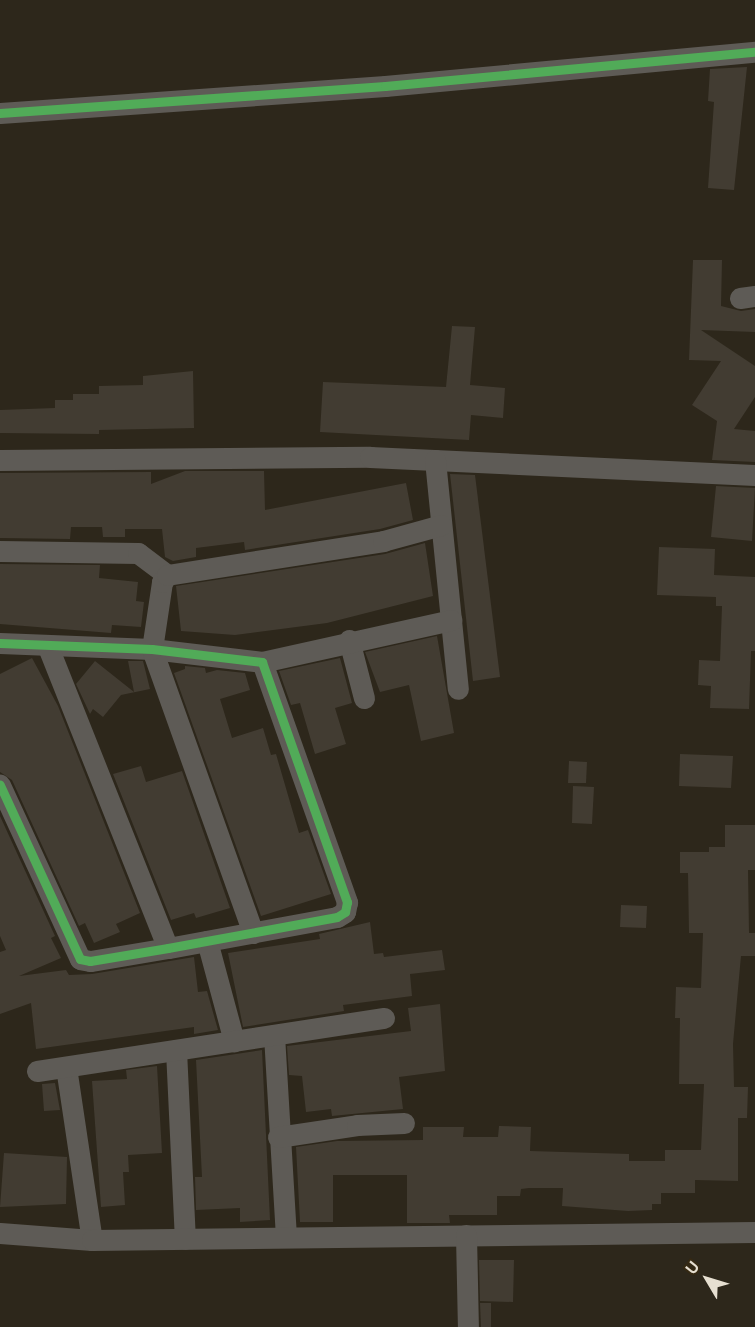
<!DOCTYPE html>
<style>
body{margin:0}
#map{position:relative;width:755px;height:1327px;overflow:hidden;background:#2d271b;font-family:Figtree,sans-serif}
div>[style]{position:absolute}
.building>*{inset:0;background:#423c32}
.minor>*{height:21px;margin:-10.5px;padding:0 10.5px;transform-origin:10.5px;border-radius:10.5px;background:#5e5b56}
.cycleway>*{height:9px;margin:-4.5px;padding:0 4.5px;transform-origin:4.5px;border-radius:4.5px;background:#51ab58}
span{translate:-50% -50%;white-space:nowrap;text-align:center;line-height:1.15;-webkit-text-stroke:4.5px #352913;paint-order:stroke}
.north{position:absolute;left:677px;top:1249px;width:60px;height:60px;-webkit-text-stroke:4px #352913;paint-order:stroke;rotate:308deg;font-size:16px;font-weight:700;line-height:24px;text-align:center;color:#e6dfd1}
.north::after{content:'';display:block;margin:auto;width:21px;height:27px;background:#e6dfd1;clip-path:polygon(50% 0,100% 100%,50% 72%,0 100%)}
</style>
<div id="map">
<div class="building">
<i style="clip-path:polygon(747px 67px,734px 190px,708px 188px,714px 102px,708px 101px,710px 69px)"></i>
<i style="clip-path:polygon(693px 260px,722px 260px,721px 306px,741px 311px,755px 309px,755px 332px,701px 330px,755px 366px,755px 397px,734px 429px,755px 431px,755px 462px,712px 460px,717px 421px,692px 405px,721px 361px,689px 360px)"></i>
<i style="clip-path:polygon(452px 326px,475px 327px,470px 385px,505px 388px,503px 418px,471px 415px,469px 440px,320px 432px,323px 382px,446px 387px)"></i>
<i style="clip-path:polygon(193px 371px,194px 428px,99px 430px,99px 434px,0 433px,0 410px,55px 408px,55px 400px,73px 400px,73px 394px,99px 394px,99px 386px,143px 385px,143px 376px)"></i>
<i style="clip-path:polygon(185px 471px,264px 471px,265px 510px,406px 483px,413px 520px,380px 529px,245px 550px,244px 542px,196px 548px,196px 557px,173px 561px,165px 557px,162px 529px,125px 529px,125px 537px,103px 537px,102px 527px,71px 527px,70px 539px,0 538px,0 473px,151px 472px,151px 484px)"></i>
<i style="clip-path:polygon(450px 474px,475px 475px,500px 677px,473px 681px)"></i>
<i style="clip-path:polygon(716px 486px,755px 488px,752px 541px,711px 537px)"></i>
<i style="clip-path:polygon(425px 543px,433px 596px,327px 623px,235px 635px,181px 631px,176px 586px,385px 554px)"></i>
<i style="clip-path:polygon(659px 547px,715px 549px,714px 575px,755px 577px,755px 651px,751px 651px,749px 709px,710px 708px,711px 686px,698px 685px,699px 660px,720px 661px,722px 606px,716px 606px,716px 597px,657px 595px)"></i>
<i style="clip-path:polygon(0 564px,100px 565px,99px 578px,138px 582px,136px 601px,144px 602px,141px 627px,112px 625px,111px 633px,0 624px)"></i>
<i style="clip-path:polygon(437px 636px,454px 733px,421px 741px,409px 685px,380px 692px,365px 652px)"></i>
<i style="clip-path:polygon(32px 658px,58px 706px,140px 913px,116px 924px,120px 932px,94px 943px,85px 923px,79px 926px,12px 780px,0 772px,0 674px)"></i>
<i style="clip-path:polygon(340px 658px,352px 703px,335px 708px,346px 744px,315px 754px,300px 703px,291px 705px,279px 671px)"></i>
<i style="clip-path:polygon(95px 661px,134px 692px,128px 661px,143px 661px,150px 689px,121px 695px,103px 717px,93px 709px,90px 714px,76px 684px)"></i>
<i style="clip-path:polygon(185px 666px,205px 668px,206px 673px,217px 670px,245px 673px,250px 690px,220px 699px,232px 738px,263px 728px,271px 755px,276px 754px,299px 833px,308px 830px,331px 894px,261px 916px,174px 673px,185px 669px)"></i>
<i style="clip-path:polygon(680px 754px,733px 756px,731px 788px,679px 786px)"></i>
<i style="clip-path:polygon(569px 761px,587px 762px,586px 783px,568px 783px)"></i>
<i style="clip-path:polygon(141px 766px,146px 782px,182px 771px,230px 908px,196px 918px,194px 913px,171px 920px,113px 774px)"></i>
<i style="clip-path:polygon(573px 786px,594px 787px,592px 824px,572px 823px)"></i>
<i style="clip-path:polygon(0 816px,55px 936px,51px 938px,61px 958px,19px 976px,66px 970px,69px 975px,92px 974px,194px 957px,198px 992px,207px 991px,218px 1030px,194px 1034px,194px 1027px,36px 1049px,31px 1003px,0 1014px,0 952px,6px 950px,0 936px)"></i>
<i style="clip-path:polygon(725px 825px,755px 825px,755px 870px,748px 870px,749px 933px,755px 933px,755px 956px,741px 956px,733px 1044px,734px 1087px,748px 1087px,747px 1118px,738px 1118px,738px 1181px,695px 1180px,695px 1193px,661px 1193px,661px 1204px,652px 1204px,652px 1210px,628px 1211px,562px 1206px,563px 1188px,529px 1188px,521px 1189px,520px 1196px,497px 1196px,497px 1215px,449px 1215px,450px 1223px,407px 1223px,407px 1175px,333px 1175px,333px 1222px,300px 1222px,296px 1147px,337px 1141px,423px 1140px,423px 1127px,464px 1127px,463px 1137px,498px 1137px,499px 1126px,531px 1127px,530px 1151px,629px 1154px,629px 1161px,665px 1161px,665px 1150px,701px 1150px,704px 1084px,679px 1084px,680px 1018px,675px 1018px,676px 987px,701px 988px,703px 933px,689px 933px,688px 873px,680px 873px,680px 852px,709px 852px,709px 847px,725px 847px)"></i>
<i style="clip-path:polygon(621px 905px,647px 906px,646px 928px,620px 927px)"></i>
<i style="clip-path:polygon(370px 922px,374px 954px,383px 953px,384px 957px,442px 950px,445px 970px,410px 974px,412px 996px,343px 1005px,344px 1011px,243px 1027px,228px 953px,320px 939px,319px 934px)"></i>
<i style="clip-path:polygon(440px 1004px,445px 1071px,399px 1077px,403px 1109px,332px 1116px,331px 1109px,306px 1112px,302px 1076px,289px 1075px,287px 1046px,411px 1031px,408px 1008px)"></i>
<i style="clip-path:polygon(262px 1050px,270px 1220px,240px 1222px,240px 1208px,196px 1210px,195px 1177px,202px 1177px,196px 1060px)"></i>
<i style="clip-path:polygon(157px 1066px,162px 1153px,128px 1155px,129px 1172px,123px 1172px,125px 1205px,101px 1207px,92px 1081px,127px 1079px,126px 1070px)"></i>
<i style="clip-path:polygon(55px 1083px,60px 1110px,44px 1111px,42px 1084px)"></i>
<i style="clip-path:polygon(4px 1153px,67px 1157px,66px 1204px,0 1207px)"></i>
<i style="clip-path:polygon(479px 1260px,514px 1260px,513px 1302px,480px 1301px)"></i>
<i style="clip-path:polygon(480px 1303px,491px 1303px,491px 1327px,481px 1327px)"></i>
</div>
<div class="minor">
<i style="left:0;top:113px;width:386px;rotate:-4deg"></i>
<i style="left:385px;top:86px;width:372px;rotate:-5.3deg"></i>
<i style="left:740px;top:298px;width:15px;rotate:-8deg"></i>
<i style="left:0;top:460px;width:370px;rotate:-0.5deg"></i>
<i style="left:370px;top:457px;width:385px;rotate:2.7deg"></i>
<i style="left:435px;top:460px;width:230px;rotate:84.3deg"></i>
<i style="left:0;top:551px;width:138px;rotate:0.8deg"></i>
<i style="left:138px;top:553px;width:36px;rotate:37deg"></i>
<i style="left:349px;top:640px;width:60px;rotate:75.5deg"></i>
<i style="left:0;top:643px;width:152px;rotate:2.3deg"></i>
<i style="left:152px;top:649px;width:111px;rotate:6.7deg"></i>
<i style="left:262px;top:662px;width:255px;rotate:70.5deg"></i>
<i style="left:347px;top:902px;width:10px;rotate:101deg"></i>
<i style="left:345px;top:912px;width:9px;rotate:148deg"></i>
<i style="left:337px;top:917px;width:172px;rotate:169.6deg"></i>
<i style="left:168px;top:948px;width:79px;rotate:170.5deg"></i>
<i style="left:90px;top:961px;width:10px;rotate:-169deg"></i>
<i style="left:80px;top:959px;width:192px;rotate:-114.7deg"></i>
<i style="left:48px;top:647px;width:324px;rotate:68.3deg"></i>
<i style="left:262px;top:662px;width:194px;rotate:-12.5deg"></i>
<i style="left:253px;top:933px;width:301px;rotate:-109.6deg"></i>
<i style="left:152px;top:649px;width:68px;rotate:-81.5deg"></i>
<i style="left:162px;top:582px;width:9px;rotate:-54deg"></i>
<i style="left:167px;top:575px;width:219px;rotate:-8.9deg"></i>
<i style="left:383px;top:541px;width:60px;rotate:-15.4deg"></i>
<i style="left:207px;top:941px;width:104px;rotate:74.9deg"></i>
<i style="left:274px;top:1035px;width:202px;rotate:86.6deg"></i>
<i style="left:176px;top:1050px;width:189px;rotate:87.3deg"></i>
<i style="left:66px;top:1067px;width:175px;rotate:81.5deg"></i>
<i style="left:37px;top:1071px;width:351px;rotate:-8.7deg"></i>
<i style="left:278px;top:1137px;width:80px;rotate:-8.6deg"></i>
<i style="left:357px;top:1125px;width:47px;rotate:-2.4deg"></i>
<i style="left:0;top:1233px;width:92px;rotate:4.4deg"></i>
<i style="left:92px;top:1240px;width:663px;rotate:-0.69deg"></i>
<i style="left:466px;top:1235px;width:92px;rotate:88.8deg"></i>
</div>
<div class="cycleway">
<i style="left:0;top:113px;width:386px;rotate:-4deg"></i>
<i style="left:385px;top:86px;width:372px;rotate:-5.3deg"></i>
<i style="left:0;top:643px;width:152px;rotate:2.3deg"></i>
<i style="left:152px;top:649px;width:111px;rotate:6.7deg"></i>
<i style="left:262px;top:662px;width:255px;rotate:70.5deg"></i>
<i style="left:347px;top:902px;width:10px;rotate:101deg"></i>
<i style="left:345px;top:912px;width:9px;rotate:148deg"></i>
<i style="left:337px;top:917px;width:172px;rotate:169.6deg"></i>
<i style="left:168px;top:948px;width:79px;rotate:170.5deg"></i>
<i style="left:90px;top:961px;width:10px;rotate:-169deg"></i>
<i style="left:80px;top:959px;width:192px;rotate:-114.7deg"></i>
</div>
<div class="north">U</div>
</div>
